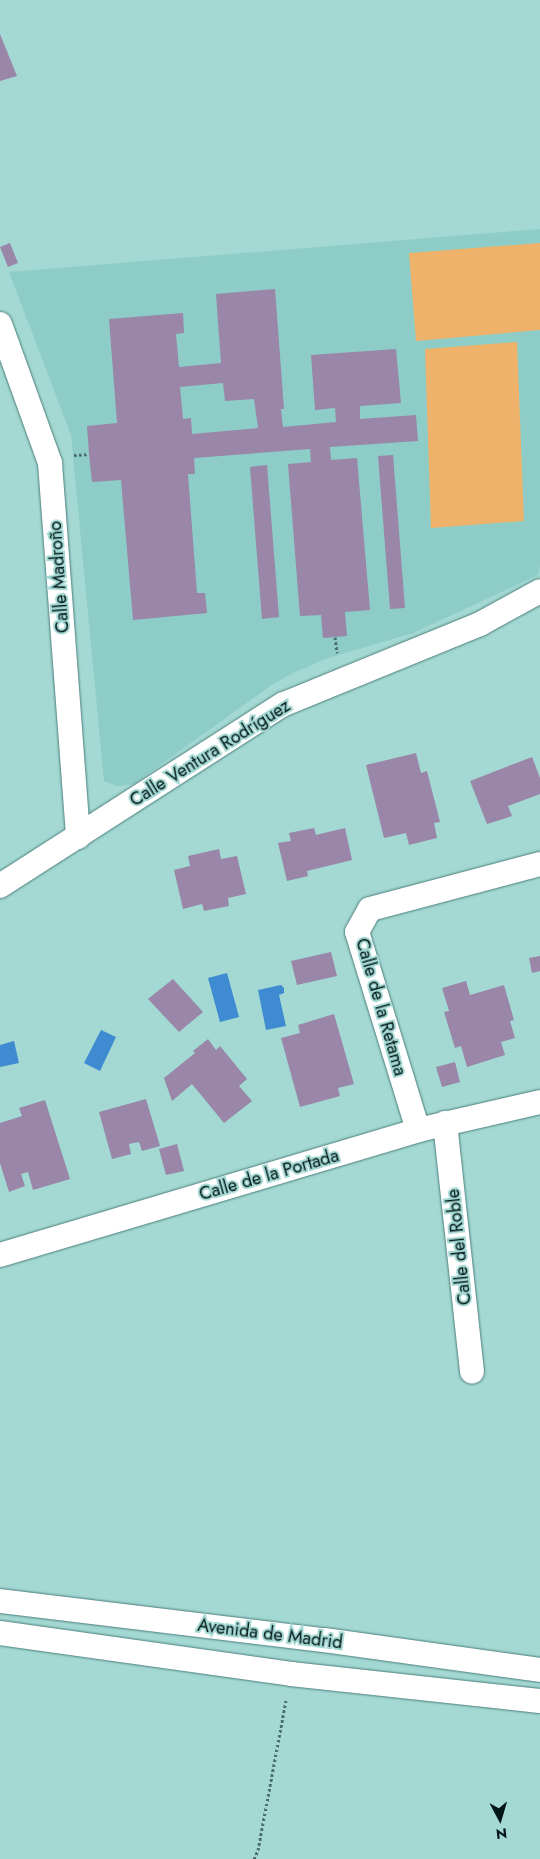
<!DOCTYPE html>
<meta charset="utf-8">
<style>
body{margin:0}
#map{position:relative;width:540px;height:1859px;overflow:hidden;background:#a3d8d3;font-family:Jost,sans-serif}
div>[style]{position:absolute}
.built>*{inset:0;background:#8eccc7}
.green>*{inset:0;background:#eeb26a}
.water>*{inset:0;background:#3f8bd2}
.building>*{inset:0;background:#9986a8}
.path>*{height:3px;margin-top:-1.5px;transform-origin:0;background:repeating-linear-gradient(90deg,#4c6f6c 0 2.5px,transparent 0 5px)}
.roads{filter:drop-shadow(0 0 1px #4c7e7b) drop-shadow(0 0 1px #4c7e7b)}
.street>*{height:24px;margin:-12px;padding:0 12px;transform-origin:12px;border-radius:12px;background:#fff}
span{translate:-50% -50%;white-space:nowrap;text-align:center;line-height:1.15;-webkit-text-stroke:4px #a3d8d3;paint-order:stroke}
.street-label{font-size:18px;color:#031716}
.north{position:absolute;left:475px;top:1794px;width:50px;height:50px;-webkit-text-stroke:4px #a3d8d3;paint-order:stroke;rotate:174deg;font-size:14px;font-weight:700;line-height:20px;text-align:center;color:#031716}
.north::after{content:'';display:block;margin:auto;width:18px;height:22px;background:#031716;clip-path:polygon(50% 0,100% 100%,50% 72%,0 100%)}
</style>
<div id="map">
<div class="built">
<i style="clip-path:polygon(540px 229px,540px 566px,538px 575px,413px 633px,325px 659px,291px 674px,273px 684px,134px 784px,117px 786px,104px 781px,71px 435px,9px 272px)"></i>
</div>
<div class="green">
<i style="clip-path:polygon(540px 243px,540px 330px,416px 341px,409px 253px)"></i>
<i style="clip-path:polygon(517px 342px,524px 521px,431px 528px,425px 349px)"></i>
</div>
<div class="water">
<i style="clip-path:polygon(227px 973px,239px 1017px,220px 1022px,208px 978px)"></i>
<i style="clip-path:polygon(281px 985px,284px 988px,284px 993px,279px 995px,286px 1026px,266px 1030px,258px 990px)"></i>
<i style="clip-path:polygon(101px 1030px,116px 1037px,100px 1071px,84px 1063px)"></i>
<i style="clip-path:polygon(14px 1041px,19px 1063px,0 1067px,0 1045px)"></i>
</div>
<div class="building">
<i style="clip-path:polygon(0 34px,17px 76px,0 81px)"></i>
<i style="clip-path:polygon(10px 243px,18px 263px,8px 267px,0 247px)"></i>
<i style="clip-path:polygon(evenodd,275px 289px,284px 409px,281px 409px,283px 427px,336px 422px,335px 408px,315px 410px,311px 355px,396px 349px,401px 403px,360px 406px,360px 419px,416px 415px,418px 441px,330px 447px,331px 460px,357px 458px,370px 610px,345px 612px,347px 636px,323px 638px,321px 615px,300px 616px,288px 464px,311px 462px,310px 449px,194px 458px,195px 474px,188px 474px,197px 593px,205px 593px,207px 613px,133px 620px,121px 480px,92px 482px,89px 454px,87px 426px,117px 423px,109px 319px,183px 313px,184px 333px,176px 334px,179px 367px,221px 363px,216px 294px,275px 289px,223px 383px,225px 401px,254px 399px,258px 428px,192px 434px,191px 418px,183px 419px,180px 387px,223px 383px)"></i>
<i style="clip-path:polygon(393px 455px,405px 608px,390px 609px,378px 456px)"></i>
<i style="clip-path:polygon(267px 465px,279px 617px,262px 619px,250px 467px)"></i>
<i style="clip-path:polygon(416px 753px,421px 773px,427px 771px,440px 822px,434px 823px,437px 838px,409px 845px,406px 833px,384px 838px,366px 765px)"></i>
<i style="clip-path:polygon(532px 757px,540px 778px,540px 794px,508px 806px,512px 816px,487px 824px,470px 781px)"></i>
<i style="clip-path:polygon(314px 828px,316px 835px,345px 828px,352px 860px,307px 871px,308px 876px,287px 881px,278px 843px,291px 841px,289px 833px)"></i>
<i style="clip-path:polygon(219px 849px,221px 859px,237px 856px,246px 894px,228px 898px,229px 906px,204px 911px,202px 904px,183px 909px,174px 870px,190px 866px,188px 856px)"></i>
<i style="clip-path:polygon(331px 952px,337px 976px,297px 985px,291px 961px)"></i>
<i style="clip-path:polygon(540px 956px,540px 971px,532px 973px,529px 958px)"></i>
<i style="clip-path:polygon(173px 979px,203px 1012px,179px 1032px,148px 999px)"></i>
<i style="clip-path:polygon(466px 981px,470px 995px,504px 985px,514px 1020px,510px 1021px,515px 1038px,501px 1042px,505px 1055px,467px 1067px,461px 1046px,455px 1048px,444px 1012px,449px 1011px,442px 988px)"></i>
<i style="clip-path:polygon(334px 1014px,354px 1084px,338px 1088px,340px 1096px,300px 1107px,281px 1038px,300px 1033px,298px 1025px)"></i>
<i style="clip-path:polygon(208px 1039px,216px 1050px,220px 1046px,247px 1079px,239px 1086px,252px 1101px,224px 1123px,192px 1084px,172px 1101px,164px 1078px,195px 1053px,193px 1051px)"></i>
<i style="clip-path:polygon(455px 1062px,460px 1082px,442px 1087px,436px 1067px)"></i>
<i style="clip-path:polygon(146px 1099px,160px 1146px,142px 1151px,139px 1142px,129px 1144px,131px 1154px,112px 1159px,99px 1112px)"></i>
<i style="clip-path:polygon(45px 1100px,70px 1179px,33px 1190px,28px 1172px,21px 1174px,25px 1186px,9px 1192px,0 1163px,0 1123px,22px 1116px,19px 1108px)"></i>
<i style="clip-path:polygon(177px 1144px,184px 1171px,166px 1175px,159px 1149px)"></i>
</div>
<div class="path">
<i style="left:74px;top:455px;width:15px;rotate:-4deg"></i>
<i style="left:335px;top:637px;width:16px;rotate:83deg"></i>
<i style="left:254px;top:1859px;width:10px;rotate:-66deg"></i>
<i style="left:258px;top:1850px;width:152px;rotate:-79.4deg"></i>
</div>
<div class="roads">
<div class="street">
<i style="left:0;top:324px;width:148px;rotate:70.2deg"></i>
<i style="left:50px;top:463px;width:375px;rotate:85.7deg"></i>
<i style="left:0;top:886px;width:337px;rotate:-32.7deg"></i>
<i style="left:284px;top:704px;width:212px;rotate:-22.2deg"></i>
<i style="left:480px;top:624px;width:68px;rotate:-28.8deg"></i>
<i style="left:445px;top:1123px;width:250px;rotate:83.8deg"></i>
<i style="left:418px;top:1130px;width:207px;rotate:-107.1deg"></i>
<i style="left:357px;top:932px;width:26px;rotate:-61deg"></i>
<i style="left:370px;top:909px;width:176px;rotate:-14.8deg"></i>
<i style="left:0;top:1255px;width:436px;rotate:-16.6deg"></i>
<i style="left:418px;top:1130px;width:125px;rotate:-12.9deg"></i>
<i style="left:0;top:1601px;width:326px;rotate:6.9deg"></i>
<i style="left:324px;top:1640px;width:218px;rotate:7.9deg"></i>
<i style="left:0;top:1633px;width:294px;rotate:8deg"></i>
<i style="left:291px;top:1674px;width:250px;rotate:6.2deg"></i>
</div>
</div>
<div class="street-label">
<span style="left:59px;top:577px;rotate:-94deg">Calle Madroño</span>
<span style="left:210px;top:753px;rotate:-32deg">Calle Ventura Rodríguez</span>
<span style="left:381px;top:1007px;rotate:74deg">Calle de la Retama</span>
<span style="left:269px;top:1175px;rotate:-16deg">Calle de la Portada</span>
<span style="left:459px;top:1247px;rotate:-96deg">Calle del Roble</span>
<span style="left:270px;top:1634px;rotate:7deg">Avenida de Madrid</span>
</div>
<div class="north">N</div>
</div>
